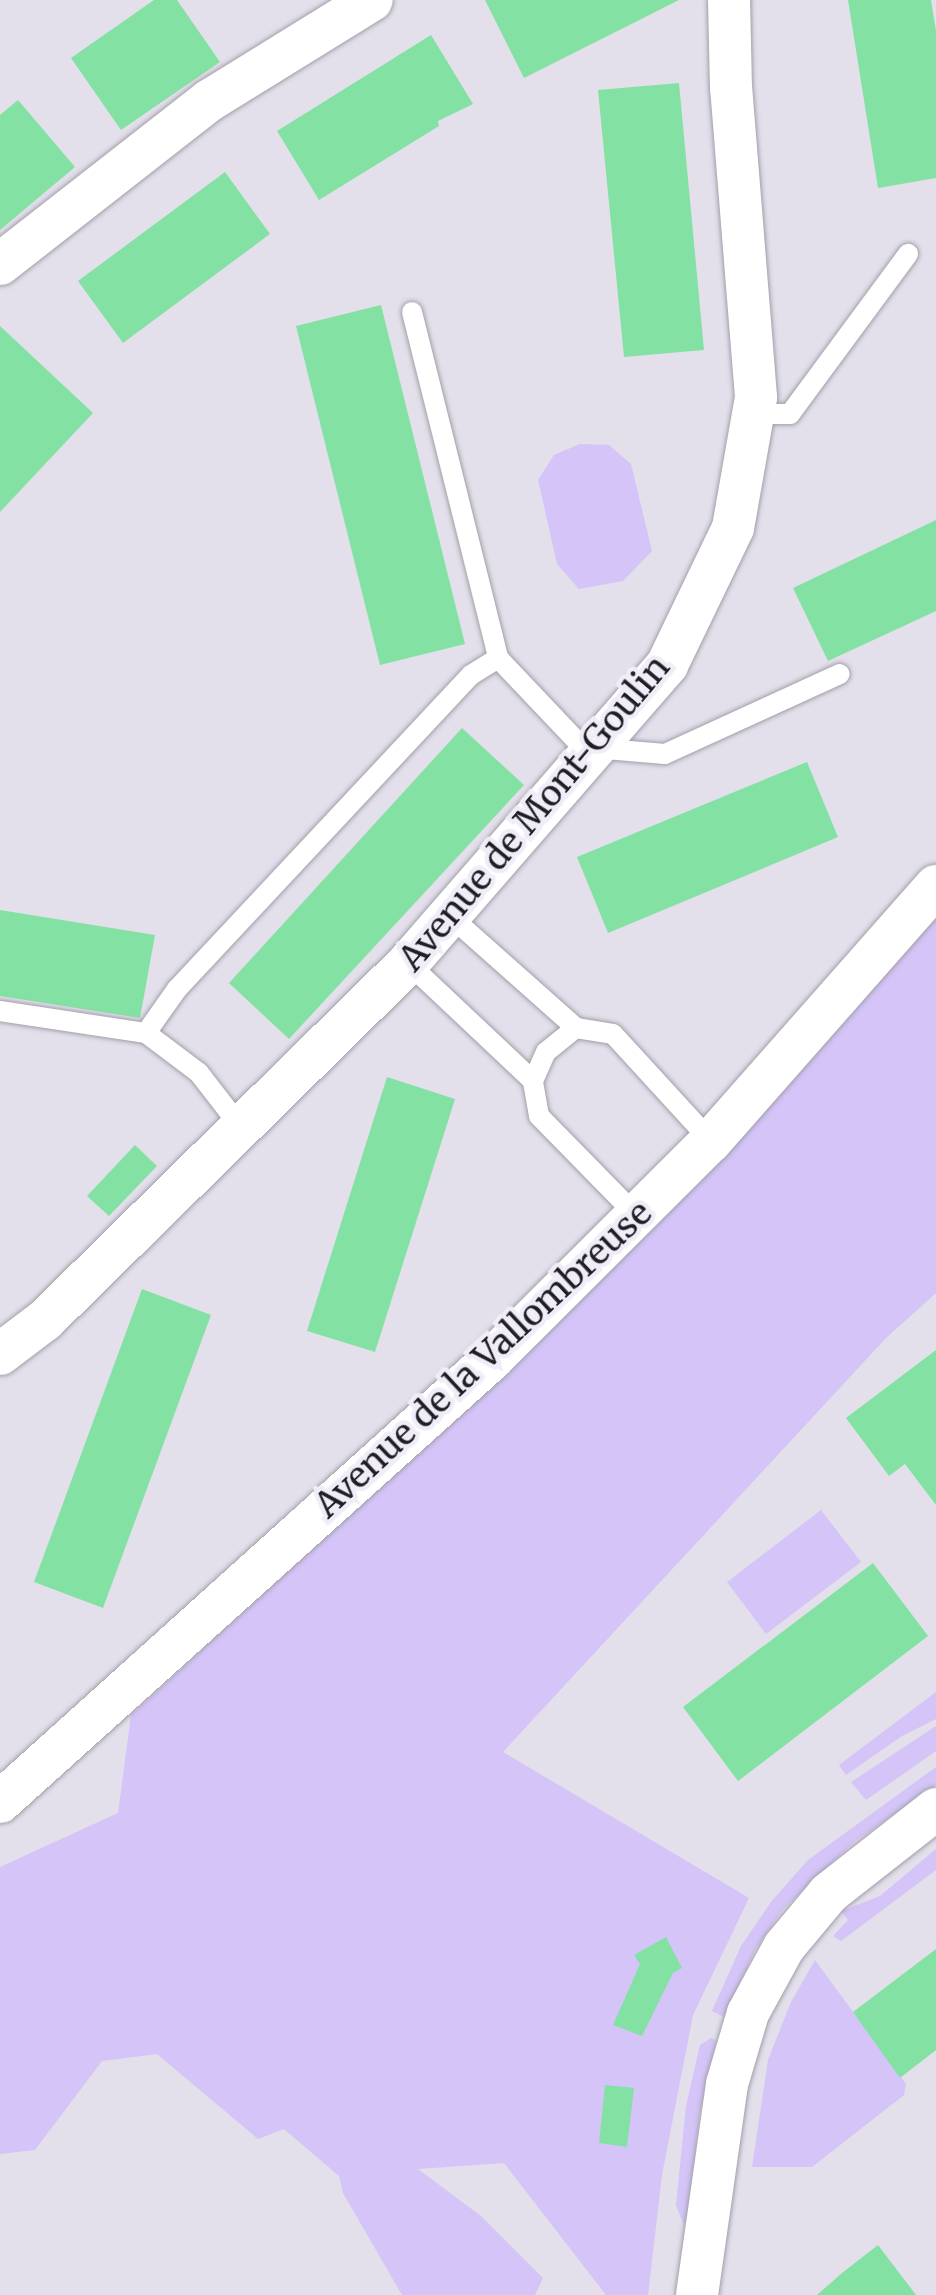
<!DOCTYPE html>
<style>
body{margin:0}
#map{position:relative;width:936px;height:2295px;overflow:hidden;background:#e3dfeb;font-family:Merriweather,serif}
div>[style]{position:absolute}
.green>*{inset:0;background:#d4c4f8}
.building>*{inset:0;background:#83e2a3}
.roads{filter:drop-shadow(0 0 2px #a29faa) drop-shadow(0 0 2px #a29faa)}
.service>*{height:20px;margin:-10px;padding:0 10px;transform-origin:10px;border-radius:10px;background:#fff}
.minor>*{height:42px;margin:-21px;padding:0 21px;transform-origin:21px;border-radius:21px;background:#fff}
span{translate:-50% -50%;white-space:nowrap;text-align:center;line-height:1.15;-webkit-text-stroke:9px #f0edf8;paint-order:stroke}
.street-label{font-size:35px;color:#1f1e22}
</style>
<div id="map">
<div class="green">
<i style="clip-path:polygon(580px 444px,609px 445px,631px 464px,652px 551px,623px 581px,579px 589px,557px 564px,538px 480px,554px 455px)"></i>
<i style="clip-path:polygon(936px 906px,936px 1293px,886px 1338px,503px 1752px,749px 1898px,693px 2015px,662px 2175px,648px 2295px,606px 2295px,504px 2163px,418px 2169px,481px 2216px,543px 2278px,535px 2295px,402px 2295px,343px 2193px,339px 2176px,284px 2129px,258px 2139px,157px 2054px,102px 2061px,35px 2150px,0 2154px,0 1867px,118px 1813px,131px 1715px,555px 1327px,761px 1089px)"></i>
<i style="clip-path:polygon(821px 1510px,861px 1562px,766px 1634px,727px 1582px)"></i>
<i style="clip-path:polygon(936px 1692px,936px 1719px,902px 1736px,846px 1775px,839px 1765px)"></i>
<i style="clip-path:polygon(936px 1726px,936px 1751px,866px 1800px,851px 1782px)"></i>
<i style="clip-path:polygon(936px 1767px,936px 1785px,854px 1842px,783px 1909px,755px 1950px,724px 2017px,712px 2011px,741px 1946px,771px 1902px,808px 1860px)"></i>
<i style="clip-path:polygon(936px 1849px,936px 1870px,841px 1941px,833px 1936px,848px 1920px,841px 1911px,880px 1896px)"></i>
<i style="clip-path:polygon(815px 1960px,906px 2084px,904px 2095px,812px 2167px,752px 2167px,768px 2060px,791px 2002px)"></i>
<i style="clip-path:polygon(711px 2038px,716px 2041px,700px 2112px,687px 2223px,683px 2223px,676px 2205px,686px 2106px,700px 2045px)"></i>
</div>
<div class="building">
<i style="clip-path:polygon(154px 0,177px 0,220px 62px,121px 130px,71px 58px)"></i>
<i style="clip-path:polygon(485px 0,679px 0,524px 78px)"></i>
<i style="clip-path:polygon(848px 0,931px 0,936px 31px,936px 178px,878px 188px)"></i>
<i style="clip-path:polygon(431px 35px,473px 104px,438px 121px,439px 126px,319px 200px,277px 131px)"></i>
<i style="clip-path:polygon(679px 83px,704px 350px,624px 357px,598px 90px)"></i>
<i style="clip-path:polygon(18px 100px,75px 167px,0 230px,0 115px)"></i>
<i style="clip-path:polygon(225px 172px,270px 234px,123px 343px,78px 281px)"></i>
<i style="clip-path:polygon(381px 305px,465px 644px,380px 665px,296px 326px)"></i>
<i style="clip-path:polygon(0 326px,93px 413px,0 512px)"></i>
<i style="clip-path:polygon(936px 520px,936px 611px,828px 661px,793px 588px)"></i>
<i style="clip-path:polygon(462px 728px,524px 785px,289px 1039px,229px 983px)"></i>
<i style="clip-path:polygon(807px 762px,838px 837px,608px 933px,577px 857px)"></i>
<i style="clip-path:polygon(0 910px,155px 935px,140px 1018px,0 996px)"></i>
<i style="clip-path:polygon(387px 1077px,455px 1099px,375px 1352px,307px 1331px)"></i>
<i style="clip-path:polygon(135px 1145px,157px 1166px,109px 1216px,87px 1196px)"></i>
<i style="clip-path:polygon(142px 1289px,211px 1315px,103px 1608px,34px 1582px)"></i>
<i style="clip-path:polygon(936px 1350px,936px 1505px,905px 1464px,889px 1476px,846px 1418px)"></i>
<i style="clip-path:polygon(873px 1563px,928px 1636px,738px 1781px,683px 1707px)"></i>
<i style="clip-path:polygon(666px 1937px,682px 1968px,673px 1973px,642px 2036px,613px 2025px,640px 1964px,634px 1955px)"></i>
<i style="clip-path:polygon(936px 1949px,936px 2050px,900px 2078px,853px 2012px)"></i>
<i style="clip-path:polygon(605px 2085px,634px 2088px,627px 2147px,599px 2143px)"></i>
<i style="clip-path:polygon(878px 2245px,916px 2295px,817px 2295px,842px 2273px)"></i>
</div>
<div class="roads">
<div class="service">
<i style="left:412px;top:312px;width:357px;rotate:76deg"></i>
<i style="left:498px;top:658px;width:131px;rotate:46.5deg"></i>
<i style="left:753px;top:414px;width:37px"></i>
<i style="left:790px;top:414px;width:199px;rotate:-53.6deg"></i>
<i style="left:594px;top:748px;width:71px;rotate:4.8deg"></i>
<i style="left:665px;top:754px;width:192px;rotate:-24.6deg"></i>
<i style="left:450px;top:916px;width:169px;rotate:41.6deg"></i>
<i style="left:408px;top:963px;width:172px;rotate:43.3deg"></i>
<i style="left:0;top:1011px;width:148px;rotate:8.6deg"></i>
<i style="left:146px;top:1033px;width:66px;rotate:37deg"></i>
<i style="left:199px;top:1073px;width:72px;rotate:52.3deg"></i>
<i style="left:146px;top:1033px;width:54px;rotate:-54.8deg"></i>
<i style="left:177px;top:989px;width:430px;rotate:-46.9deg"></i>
<i style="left:471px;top:675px;width:32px;rotate:-32deg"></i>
<i style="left:637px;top:1216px;width:140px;rotate:-134.4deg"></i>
<i style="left:539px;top:1116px;width:36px;rotate:-100deg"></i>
<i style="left:533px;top:1081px;width:32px;rotate:-66deg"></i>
<i style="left:546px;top:1052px;width:38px;rotate:-39deg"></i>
<i style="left:576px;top:1028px;width:37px;rotate:9deg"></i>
<i style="left:613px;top:1034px;width:145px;rotate:47.5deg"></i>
</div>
<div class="minor">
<i style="left:0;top:264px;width:266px;rotate:-38deg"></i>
<i style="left:210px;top:100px;width:190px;rotate:-31.7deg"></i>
<i style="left:0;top:1354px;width:56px;rotate:-37.1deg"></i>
<i style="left:45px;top:1320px;width:509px;rotate:-44.52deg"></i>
<i style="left:408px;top:963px;width:395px;rotate:-49deg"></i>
<i style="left:667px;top:665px;width:152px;rotate:-64.3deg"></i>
<i style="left:733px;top:528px;width:133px;rotate:-80deg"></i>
<i style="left:756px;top:397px;width:310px;rotate:-94.6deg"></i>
<i style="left:731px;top:88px;width:88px;rotate:-91.3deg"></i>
<i style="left:0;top:1802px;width:661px;rotate:-41.99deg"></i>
<i style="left:491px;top:1360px;width:310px;rotate:-44.9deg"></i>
<i style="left:711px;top:1141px;width:340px;rotate:-48.6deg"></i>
<i style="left:697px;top:2295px;width:213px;rotate:-81.9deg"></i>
<i style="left:727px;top:2084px;width:74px;rotate:-73.5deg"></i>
<i style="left:748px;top:2013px;width:75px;rotate:-61.4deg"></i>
<i style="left:784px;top:1947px;width:70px;rotate:-50.2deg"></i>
<i style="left:829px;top:1893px;width:136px;rotate:-38.1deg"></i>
</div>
</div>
<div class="street-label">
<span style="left:534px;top:813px;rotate:-50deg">Avenue de Mont-Goulin</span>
<span style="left:483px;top:1359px;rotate:-43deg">Avenue de la Vallombreuse</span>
</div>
</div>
